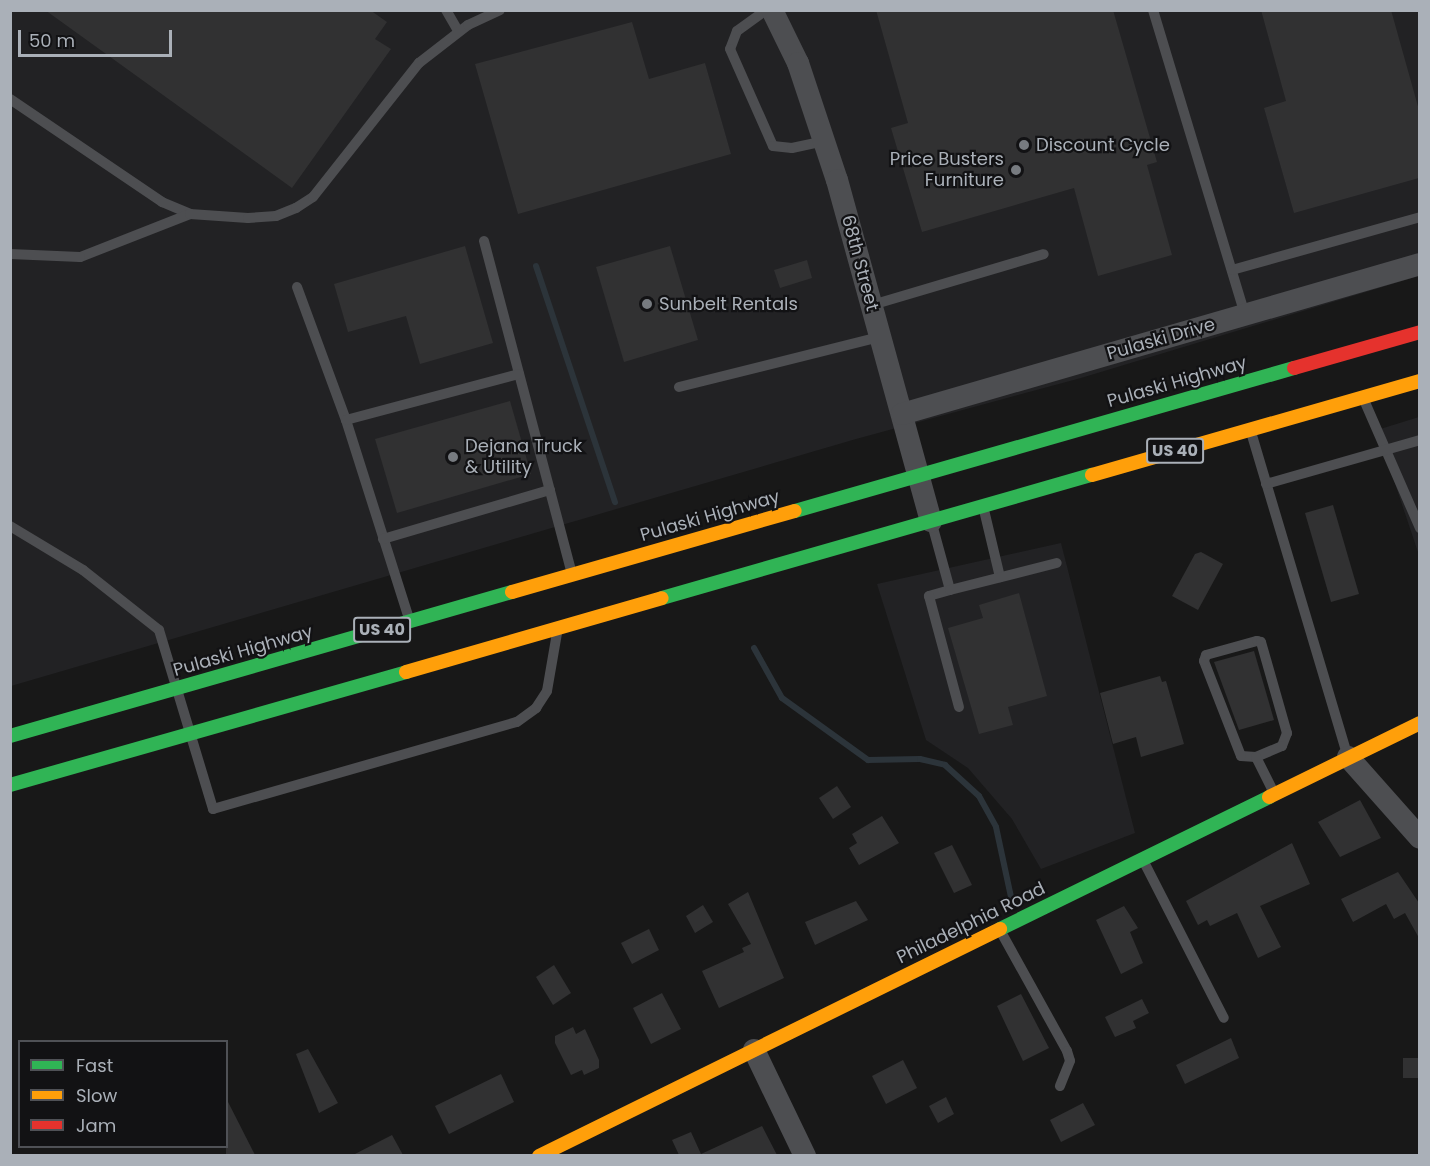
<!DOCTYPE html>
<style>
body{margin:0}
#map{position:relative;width:1430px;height:1166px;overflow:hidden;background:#181818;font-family:Poppins,sans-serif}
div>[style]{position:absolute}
.built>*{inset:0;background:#222224}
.stream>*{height:6px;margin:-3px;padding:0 3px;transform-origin:3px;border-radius:3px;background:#2c343a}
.building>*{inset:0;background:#313132}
.lane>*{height:10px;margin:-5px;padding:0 5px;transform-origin:5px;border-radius:5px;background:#4d4e51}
.street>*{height:22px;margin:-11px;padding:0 11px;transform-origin:11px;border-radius:11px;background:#4d4e51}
.fast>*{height:14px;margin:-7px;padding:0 7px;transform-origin:7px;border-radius:7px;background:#30b455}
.slow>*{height:14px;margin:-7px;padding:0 7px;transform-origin:7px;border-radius:7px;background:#ff9f0a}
.jam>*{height:14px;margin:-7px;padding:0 7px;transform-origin:7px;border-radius:7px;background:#e5322d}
.dots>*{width:16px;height:16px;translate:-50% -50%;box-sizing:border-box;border:3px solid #121214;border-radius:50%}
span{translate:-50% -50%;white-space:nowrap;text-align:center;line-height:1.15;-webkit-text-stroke:4.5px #121214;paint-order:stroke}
.shield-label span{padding:2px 4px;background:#121214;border:2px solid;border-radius:4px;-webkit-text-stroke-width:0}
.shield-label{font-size:16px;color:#aab0b8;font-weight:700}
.poi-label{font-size:18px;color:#aab0b8}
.left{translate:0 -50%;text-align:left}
.right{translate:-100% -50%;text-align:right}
.street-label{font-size:18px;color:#aab0b8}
.frame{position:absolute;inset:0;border:12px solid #aab0b8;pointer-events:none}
.legend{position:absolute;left:18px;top:1040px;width:210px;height:108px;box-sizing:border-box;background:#121214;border:2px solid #4f5156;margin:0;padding:8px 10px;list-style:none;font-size:18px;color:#aab0b8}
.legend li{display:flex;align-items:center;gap:12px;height:30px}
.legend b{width:30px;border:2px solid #4f5156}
.scale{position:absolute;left:18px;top:30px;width:154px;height:27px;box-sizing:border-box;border:3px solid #aab0b8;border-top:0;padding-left:8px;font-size:18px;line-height:21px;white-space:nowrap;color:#aab0b8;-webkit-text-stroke:4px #121214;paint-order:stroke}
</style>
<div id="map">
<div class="built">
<i style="clip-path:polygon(11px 11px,1419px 11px,1419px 276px,1081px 378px,856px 439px,11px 686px)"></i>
<i style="clip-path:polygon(1419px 417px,1419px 555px,1377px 430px)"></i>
<i style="clip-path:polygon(1061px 543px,1135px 833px,1041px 869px,1012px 819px,968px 768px,926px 740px,877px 584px)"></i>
</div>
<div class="stream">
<i style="left:536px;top:266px;width:249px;rotate:71.5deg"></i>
<i style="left:754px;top:648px;width:57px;rotate:60.8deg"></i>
<i style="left:782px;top:698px;width:106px;rotate:35.8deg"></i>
<i style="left:868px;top:760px;width:52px;rotate:-1.1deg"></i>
<i style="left:920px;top:759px;width:26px;rotate:13deg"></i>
<i style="left:945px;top:765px;width:46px;rotate:42.4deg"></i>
<i style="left:979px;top:796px;width:35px;rotate:61deg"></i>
<i style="left:996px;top:827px;width:72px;rotate:77.9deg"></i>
</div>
<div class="building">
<i style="clip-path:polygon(45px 10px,370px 10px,387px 22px,375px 39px,391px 49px,292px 188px)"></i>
<i style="clip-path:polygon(876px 10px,1113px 10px,1157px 162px,1147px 165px,1172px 255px,1098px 276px,1074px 188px,922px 232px,891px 128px,908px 123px)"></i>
<i style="clip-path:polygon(1261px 10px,1391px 10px,1419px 110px,1419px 178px,1294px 213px,1264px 108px,1286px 101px)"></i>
<i style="clip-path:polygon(632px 22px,649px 79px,705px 63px,731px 154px,518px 214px,475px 64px)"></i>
<i style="clip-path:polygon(465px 246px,493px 343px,420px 364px,406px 316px,348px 332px,334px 284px)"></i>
<i style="clip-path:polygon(670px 246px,698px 340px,624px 362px,596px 267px)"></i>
<i style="clip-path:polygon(807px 260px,812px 278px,780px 288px,774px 270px)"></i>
<i style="clip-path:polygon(510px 401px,531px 474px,397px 513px,375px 439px)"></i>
<i style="clip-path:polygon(1333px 505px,1359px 594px,1331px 602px,1305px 513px)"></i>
<i style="clip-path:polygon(1201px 552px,1223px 564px,1198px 610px,1172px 596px,1195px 554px)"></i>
<i style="clip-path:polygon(1019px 593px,1047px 696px,1008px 707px,1013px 725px,979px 734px,948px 628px,983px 618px,979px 605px)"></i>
<i style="clip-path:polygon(1254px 651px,1274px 720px,1239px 730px,1214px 662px)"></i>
<i style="clip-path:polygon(1160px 676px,1162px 682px,1166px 681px,1184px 744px,1141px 757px,1136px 737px,1113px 744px,1100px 693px)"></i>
<i style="clip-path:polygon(837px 786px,851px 807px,833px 819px,819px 798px)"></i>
<i style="clip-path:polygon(1360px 800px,1381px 838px,1340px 857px,1318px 822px)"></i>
<i style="clip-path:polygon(882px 816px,899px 843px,859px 865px,849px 848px,857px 843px,852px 834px)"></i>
<i style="clip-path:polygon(1292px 843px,1310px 884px,1260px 906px,1281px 947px,1258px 958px,1237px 913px,1210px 926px,1207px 920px,1198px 925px,1186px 901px)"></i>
<i style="clip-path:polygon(952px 845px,972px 885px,954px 893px,934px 853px)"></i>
<i style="clip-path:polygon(1398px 872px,1419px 903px,1419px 938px,1405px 913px,1394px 919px,1386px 904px,1353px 922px,1341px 899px)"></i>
<i style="clip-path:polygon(748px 892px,784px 978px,719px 1008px,702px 971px,744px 952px,742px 948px,751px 944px,728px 904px)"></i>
<i style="clip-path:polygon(856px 901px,868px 920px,815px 945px,805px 922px)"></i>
<i style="clip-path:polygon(703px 905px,713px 922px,695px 933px,686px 916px)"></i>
<i style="clip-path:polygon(1124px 906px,1138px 928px,1130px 932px,1143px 963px,1121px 974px,1096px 920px)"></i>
<i style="clip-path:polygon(649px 929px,659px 950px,632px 964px,621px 943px)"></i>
<i style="clip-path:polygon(554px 965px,571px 993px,553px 1005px,536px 977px)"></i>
<i style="clip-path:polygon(662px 993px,681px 1029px,651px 1044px,633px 1008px)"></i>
<i style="clip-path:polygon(1021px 994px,1049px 1048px,1023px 1061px,997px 1006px)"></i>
<i style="clip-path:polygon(1142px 999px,1149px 1013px,1133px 1021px,1136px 1028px,1115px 1037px,1105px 1017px)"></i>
<i style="clip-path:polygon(573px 1027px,576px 1034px,585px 1029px,599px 1060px,599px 1068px,584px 1075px,582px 1070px,571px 1075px,555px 1043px,555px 1036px)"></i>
<i style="clip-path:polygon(1231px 1038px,1239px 1058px,1185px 1084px,1176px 1065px)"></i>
<i style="clip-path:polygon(308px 1049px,338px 1103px,319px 1113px,296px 1054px)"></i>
<i style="clip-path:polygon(1403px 1058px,1419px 1058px,1419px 1078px,1403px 1078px)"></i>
<i style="clip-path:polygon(903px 1060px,917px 1088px,886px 1104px,872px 1076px)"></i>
<i style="clip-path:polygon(501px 1074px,514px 1102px,449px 1134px,435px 1106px)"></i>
<i style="clip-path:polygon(946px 1097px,954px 1114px,938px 1123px,929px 1106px)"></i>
<i style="clip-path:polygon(226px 1098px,255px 1155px,226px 1155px)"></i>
<i style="clip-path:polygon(1083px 1103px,1095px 1125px,1061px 1142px,1050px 1120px)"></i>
<i style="clip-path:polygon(762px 1126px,777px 1155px,679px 1155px,672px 1140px,691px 1132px,701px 1154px)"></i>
<i style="clip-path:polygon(392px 1135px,403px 1155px,353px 1155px)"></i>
</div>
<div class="lane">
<i style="left:446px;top:10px;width:24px;rotate:60deg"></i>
<i style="left:766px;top:10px;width:36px;rotate:144deg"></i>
<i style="left:737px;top:31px;width:19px;rotate:111deg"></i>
<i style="left:730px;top:49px;width:106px;rotate:66.1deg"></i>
<i style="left:773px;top:146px;width:19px;rotate:6deg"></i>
<i style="left:792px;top:148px;width:34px;rotate:-12deg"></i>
<i style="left:1153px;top:10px;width:318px;rotate:73.2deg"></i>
<i style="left:10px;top:99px;width:184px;rotate:34.1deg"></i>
<i style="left:162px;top:202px;width:30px;rotate:23deg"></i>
<i style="left:190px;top:214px;width:118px;rotate:158.6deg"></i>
<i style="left:80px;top:257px;width:70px;rotate:-177.5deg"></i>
<i style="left:190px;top:214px;width:58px;rotate:3.9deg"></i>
<i style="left:248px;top:218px;width:28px;rotate:-4deg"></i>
<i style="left:276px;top:216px;width:22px;rotate:-22deg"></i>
<i style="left:296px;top:208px;width:20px;rotate:-33deg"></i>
<i style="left:313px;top:197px;width:171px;rotate:-51.7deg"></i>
<i style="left:419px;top:63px;width:62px;rotate:-37.8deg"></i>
<i style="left:468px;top:25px;width:35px;rotate:-25deg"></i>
<i style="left:484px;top:241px;width:341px;rotate:75.2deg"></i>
<i style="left:1232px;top:270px;width:195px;rotate:-15.7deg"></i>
<i style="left:297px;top:287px;width:142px;rotate:69.8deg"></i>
<i style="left:346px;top:420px;width:209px;rotate:72.4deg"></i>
<i style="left:872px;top:305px;width:179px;rotate:-16.5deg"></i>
<i style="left:679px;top:387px;width:207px;rotate:-14deg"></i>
<i style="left:1364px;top:400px;width:140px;rotate:66.4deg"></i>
<i style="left:346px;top:420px;width:179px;rotate:-14.9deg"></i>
<i style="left:1251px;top:432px;width:339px;rotate:73.4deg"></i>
<i style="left:1266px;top:484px;width:160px;rotate:-15.9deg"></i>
<i style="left:984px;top:510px;width:69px;rotate:76.6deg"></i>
<i style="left:932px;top:524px;width:68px;rotate:74.7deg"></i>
<i style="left:950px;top:590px;width:22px;rotate:164deg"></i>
<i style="left:929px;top:596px;width:115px;rotate:74.9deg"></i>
<i style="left:10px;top:526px;width:85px;rotate:31.1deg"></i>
<i style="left:83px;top:570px;width:97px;rotate:38.3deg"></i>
<i style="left:159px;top:630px;width:187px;rotate:73.2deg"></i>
<i style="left:213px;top:809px;width:316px;rotate:-16deg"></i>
<i style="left:517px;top:722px;width:24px;rotate:-36deg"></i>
<i style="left:536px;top:708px;width:20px;rotate:-57deg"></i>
<i style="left:547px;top:691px;width:59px;rotate:-80.2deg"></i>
<i style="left:383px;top:539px;width:174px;rotate:-16.4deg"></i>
<i style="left:950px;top:590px;width:110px;rotate:-14.2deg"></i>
<i style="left:1256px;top:757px;width:15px;rotate:-176deg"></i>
<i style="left:1241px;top:756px;width:102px;rotate:-111.3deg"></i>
<i style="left:1204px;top:661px;width:6px;rotate:-72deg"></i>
<i style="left:1206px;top:655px;width:53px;rotate:-15.4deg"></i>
<i style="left:1257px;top:641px;width:4px;rotate:14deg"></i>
<i style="left:1261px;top:642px;width:95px;rotate:74.1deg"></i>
<i style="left:1287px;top:733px;width:14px;rotate:111deg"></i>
<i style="left:1282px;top:746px;width:28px;rotate:157deg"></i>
<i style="left:1256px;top:757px;width:40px;rotate:63.4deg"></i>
<i style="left:1144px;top:862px;width:175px;rotate:62.9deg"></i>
<i style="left:1001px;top:932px;width:136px;rotate:61deg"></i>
<i style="left:1067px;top:1051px;width:10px;rotate:73deg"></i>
<i style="left:1070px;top:1061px;width:27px;rotate:112deg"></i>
</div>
<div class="street">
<i style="left:772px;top:10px;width:59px;rotate:63.9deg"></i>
<i style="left:798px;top:63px;width:123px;rotate:71.6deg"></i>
<i style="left:837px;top:180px;width:354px;rotate:74.6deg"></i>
<i style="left:902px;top:414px;width:539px;rotate:-16.15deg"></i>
<i style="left:1348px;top:757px;width:108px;rotate:48.4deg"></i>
<i style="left:754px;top:1050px;width:118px;rotate:64.3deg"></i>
</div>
<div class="fast">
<i style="left:795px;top:511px;width:519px;rotate:-15.99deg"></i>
<i style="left:662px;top:598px;width:447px;rotate:-16deg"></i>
<i style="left:10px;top:736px;width:522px;rotate:-16.01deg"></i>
<i style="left:10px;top:785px;width:412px;rotate:-15.9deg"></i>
<i style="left:1000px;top:929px;width:300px;rotate:-26.1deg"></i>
</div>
<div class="slow">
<i style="left:1092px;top:475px;width:341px;rotate:-16deg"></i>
<i style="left:512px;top:592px;width:294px;rotate:-16deg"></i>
<i style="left:406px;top:672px;width:266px;rotate:-16.1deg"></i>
<i style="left:1269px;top:797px;width:168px;rotate:-26.1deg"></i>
<i style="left:539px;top:1156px;width:514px;rotate:-26.22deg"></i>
</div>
<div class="jam">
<i style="left:1294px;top:368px;width:131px;rotate:-15.9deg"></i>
</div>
<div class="dots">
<i style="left:1024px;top:145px;background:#777b80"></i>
<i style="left:1016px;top:170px;background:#777b80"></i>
<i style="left:647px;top:304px;background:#777b80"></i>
<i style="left:453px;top:457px;background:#777b80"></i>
</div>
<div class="shield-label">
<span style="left:1175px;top:451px">US 40</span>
<span style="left:382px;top:630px">US 40</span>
</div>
<div class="poi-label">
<span class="left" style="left:1036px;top:145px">Discount Cycle</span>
<span class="right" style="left:1004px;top:170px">Price Busters<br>Furniture</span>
<span class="left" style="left:659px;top:304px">Sunbelt Rentals</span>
<span class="left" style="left:465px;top:457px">Dejana Truck<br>&amp; Utility</span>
</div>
<div class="street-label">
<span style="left:860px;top:263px;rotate:75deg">68th Street</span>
<span style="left:1161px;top:339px;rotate:-16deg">Pulaski Drive</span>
<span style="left:1177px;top:382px;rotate:-16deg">Pulaski Highway</span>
<span style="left:710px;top:516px;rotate:-16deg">Pulaski Highway</span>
<span style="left:243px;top:651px;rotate:-16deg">Pulaski Highway</span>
<span style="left:971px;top:923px;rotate:-26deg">Philadelphia Road</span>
</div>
<div class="frame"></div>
<ul class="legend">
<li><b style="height:8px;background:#30b455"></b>Fast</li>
<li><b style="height:8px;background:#ff9f0a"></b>Slow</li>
<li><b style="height:8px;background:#e5322d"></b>Jam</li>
</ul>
<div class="scale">50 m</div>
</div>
